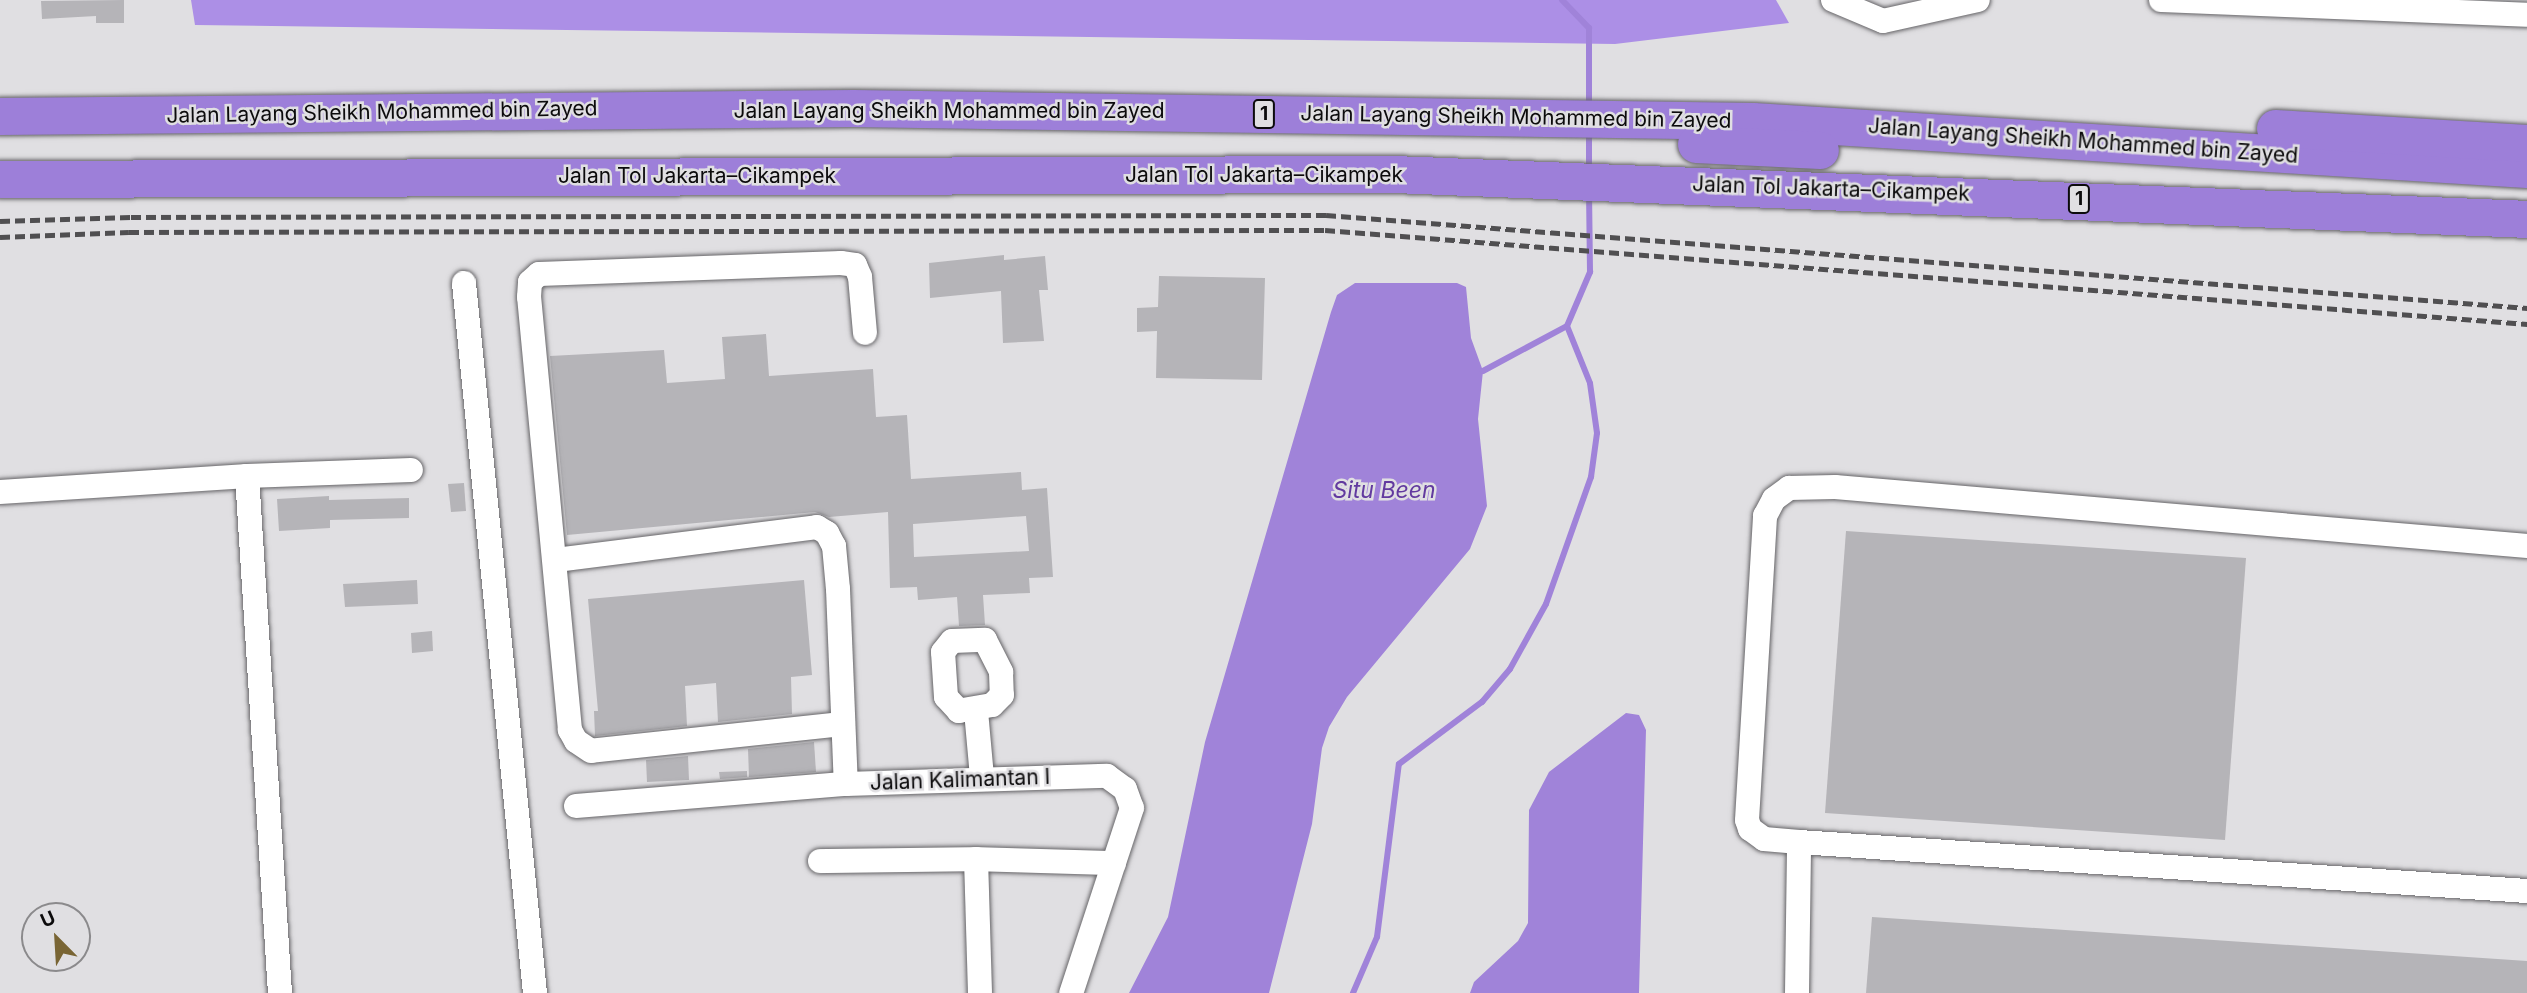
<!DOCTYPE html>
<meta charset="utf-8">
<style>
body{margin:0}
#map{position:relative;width:2527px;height:993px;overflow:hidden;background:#e0dfe2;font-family:Inter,sans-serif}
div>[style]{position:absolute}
.forest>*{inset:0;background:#ac8fe6}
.water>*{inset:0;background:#a083d9}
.stream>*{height:6px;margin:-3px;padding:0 3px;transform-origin:3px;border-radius:3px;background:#a083d9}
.building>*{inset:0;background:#b5b4b8}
.roads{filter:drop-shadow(0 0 2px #666568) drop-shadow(0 0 2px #666568)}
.minor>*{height:24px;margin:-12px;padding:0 12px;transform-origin:12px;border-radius:12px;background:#fff}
.highway>*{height:37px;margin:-18.5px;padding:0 18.5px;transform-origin:18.5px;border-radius:18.5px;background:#9d7fd9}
.rail>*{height:5px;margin-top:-2.5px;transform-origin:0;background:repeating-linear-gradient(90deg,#504f51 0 10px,transparent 0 15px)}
span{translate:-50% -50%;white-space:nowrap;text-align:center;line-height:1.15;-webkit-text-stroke:5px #e0dfe2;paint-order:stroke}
.shield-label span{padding:2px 5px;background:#e0dfe2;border:2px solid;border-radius:5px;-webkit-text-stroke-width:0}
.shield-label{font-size:19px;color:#0c0b0c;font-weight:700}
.street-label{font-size:21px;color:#0c0b0c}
.water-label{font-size:23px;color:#623a9f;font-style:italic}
.north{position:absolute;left:21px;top:902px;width:70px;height:70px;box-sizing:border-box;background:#e0dfe2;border:2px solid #8b8a8c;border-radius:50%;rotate:336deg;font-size:19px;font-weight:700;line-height:28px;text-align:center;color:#0c0b0c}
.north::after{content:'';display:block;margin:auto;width:24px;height:32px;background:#796534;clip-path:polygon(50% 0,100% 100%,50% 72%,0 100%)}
</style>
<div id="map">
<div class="forest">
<i style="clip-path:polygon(191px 0,1776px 0,1789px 23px,1615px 44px,195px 25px)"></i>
</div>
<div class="water">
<i style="clip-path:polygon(1355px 283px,1457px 283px,1466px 287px,1471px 338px,1483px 371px,1478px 419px,1487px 506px,1470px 549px,1347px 697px,1329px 727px,1322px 748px,1312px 824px,1269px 993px,1129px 993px,1168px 917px,1205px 742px,1331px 312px,1337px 295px)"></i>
<i style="clip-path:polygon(1626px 713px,1639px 715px,1646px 730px,1639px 993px,1470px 993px,1474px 982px,1518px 941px,1528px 923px,1529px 810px,1549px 772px)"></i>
</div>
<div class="stream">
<i style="left:1562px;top:0;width:39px;rotate:46deg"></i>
<i style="left:1589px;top:28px;width:78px;rotate:90deg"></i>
<i style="left:1589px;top:131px;width:38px;rotate:90deg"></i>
<i style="left:1483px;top:371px;width:95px;rotate:-28.2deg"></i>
<i style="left:1353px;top:993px;width:61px;rotate:-66.8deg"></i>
<i style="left:1377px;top:937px;width:174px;rotate:-82.8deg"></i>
<i style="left:1399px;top:764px;width:104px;rotate:-36.8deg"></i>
<i style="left:1482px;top:702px;width:43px;rotate:-49.7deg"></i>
<i style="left:1510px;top:669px;width:74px;rotate:-61deg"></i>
<i style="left:1546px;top:604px;width:135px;rotate:-70.5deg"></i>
<i style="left:1591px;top:477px;width:44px;rotate:-82.2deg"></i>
<i style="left:1597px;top:433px;width:50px;rotate:-98deg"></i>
<i style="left:1590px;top:383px;width:61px;rotate:-112deg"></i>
<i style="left:1567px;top:326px;width:59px;rotate:-66.9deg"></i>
<i style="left:1590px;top:272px;width:78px;rotate:-90.7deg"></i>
</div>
<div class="building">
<i style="clip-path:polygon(124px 0,124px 23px,96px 23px,96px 16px,42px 19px,41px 1px)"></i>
<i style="clip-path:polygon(1004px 255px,1004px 260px,1045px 256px,1048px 290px,1039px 290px,1044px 341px,1003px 343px,1001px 291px,930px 298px,929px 263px)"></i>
<i style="clip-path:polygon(1159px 276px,1265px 278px,1262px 380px,1156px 378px,1157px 331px,1137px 332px,1137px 308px,1158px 307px)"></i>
<i style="clip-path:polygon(evenodd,766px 334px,769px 376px,873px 369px,876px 417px,907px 415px,911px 479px,1021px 472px,1022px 490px,1047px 488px,1053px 577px,1029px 578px,1030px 593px,983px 595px,985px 625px,959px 626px,957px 597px,918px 600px,917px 587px,890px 588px,888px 512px,829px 517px,815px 512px,567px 535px,550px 356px,664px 350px,667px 383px,725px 379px,722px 337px,766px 334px,1026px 516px,1029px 551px,914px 557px,913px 524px,1026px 516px)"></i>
<i style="clip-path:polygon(464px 483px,466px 511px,451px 512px,448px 484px)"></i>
<i style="clip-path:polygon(329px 496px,329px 500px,409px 498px,409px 518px,330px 520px,330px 528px,279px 531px,277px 499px)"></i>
<i style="clip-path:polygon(1846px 531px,2246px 558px,2225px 840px,1825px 813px)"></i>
<i style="clip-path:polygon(417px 580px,418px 604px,345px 607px,343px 584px)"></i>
<i style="clip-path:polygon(804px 580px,812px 675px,791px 677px,792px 714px,718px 722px,716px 683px,685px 686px,687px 726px,595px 736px,594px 711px,598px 711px,588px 599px)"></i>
<i style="clip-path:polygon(432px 631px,433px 651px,412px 653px,411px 633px)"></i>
<i style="clip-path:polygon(814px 742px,816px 772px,749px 777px,748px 749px)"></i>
<i style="clip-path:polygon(688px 756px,689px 780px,647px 782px,646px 760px)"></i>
<i style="clip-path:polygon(747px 771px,747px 777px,720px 779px,719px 772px)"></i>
<i style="clip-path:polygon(1872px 917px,2527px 961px,2527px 993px,1866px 993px)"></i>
</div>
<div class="roads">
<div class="minor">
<i style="left:1833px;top:0;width:54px;rotate:22.8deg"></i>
<i style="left:1883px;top:21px;width:97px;rotate:-12.5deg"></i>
<i style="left:2161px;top:0;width:366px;rotate:2.3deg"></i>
<i style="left:464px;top:283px;width:714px;rotate:84.29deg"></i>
<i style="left:247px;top:476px;width:164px;rotate:-2.1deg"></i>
<i style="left:0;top:492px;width:248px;rotate:-3.7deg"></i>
<i style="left:247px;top:476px;width:518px;rotate:86.35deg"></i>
<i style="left:556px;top:560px;width:263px;rotate:-7.2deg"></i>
<i style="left:817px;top:527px;width:12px;rotate:31deg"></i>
<i style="left:827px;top:533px;width:15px;rotate:62deg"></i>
<i style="left:834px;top:546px;width:43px;rotate:84.7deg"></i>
<i style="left:838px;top:589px;width:195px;rotate:87.7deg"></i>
<i style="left:985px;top:640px;width:36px;rotate:63deg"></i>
<i style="left:1001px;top:672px;width:23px;rotate:88deg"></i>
<i style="left:1002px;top:695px;width:14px;rotate:135deg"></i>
<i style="left:992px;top:705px;width:34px;rotate:170deg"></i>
<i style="left:959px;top:711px;width:19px;rotate:-133deg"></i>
<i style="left:946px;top:697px;width:45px;rotate:-93.8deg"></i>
<i style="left:943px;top:652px;width:14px;rotate:-51deg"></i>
<i style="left:952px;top:641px;width:33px;rotate:-2deg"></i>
<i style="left:976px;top:711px;width:66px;rotate:84.8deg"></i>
<i style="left:842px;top:724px;width:252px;rotate:173.9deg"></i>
<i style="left:591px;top:751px;width:18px;rotate:-146deg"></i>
<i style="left:576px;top:741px;width:13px;rotate:-119deg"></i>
<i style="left:570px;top:730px;width:435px;rotate:-95.4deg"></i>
<i style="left:529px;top:297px;width:15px;rotate:-86deg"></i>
<i style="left:530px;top:282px;width:12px;rotate:-42deg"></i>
<i style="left:539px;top:274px;width:302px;rotate:-2.1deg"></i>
<i style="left:841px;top:263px;width:14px;rotate:8deg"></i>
<i style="left:855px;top:265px;width:13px;rotate:67deg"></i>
<i style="left:860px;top:277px;width:56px;rotate:84.9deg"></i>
<i style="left:576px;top:806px;width:271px;rotate:-4.7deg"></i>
<i style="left:846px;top:784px;width:261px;rotate:-1.8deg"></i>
<i style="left:1107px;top:776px;width:22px;rotate:36deg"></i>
<i style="left:1125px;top:789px;width:20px;rotate:70deg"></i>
<i style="left:1132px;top:808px;width:195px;rotate:108.2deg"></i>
<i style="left:1799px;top:842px;width:730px;rotate:3.85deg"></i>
<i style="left:820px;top:861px;width:156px;rotate:-0.7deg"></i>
<i style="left:980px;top:993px;width:134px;rotate:-91.7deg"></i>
<i style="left:976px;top:859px;width:138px;rotate:1.7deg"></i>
<i style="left:1797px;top:993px;width:151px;rotate:-89.2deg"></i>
<i style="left:1799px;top:842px;width:35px;rotate:-175deg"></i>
<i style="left:1764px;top:839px;width:17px;rotate:-144deg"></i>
<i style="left:1750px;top:829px;width:9px;rotate:-108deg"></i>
<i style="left:1747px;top:820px;width:305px;rotate:-86.6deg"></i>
<i style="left:1765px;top:516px;width:19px;rotate:-62deg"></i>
<i style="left:1774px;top:499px;width:19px;rotate:-36deg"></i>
<i style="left:1789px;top:488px;width:46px;rotate:-1.2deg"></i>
<i style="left:1835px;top:487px;width:695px;rotate:4.87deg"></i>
</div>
<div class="highway">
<i style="left:0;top:116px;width:853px;rotate:-0.54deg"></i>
<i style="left:853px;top:108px;width:900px;rotate:0.83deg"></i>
<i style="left:1753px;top:121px;width:775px;rotate:3.55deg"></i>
<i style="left:2275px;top:128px;width:252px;rotate:3.4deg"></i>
<i style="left:1696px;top:144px;width:124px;rotate:2.8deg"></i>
<i style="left:0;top:179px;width:1394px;rotate:-0.21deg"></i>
<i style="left:1394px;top:174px;width:1134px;rotate:2.27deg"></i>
</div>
</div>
<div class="rail">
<i style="left:0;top:221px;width:131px;rotate:-1.7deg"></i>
<i style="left:131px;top:217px;width:1195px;rotate:-0.1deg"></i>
<i style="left:1326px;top:215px;width:1205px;rotate:4.43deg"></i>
<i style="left:0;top:237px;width:129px;rotate:-2.2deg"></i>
<i style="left:129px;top:232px;width:1196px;rotate:-0.1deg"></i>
<i style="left:1325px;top:230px;width:1206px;rotate:4.47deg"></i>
</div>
<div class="shield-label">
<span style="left:1264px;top:114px">1</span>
<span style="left:2079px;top:199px">1</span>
</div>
<div class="street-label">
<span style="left:949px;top:111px">Jalan Layang Sheikh Mohammed bin Zayed</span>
<span style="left:382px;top:112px;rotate:-1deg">Jalan Layang Sheikh Mohammed bin Zayed</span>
<span style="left:1516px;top:117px;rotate:1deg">Jalan Layang Sheikh Mohammed bin Zayed</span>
<span style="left:2083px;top:141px;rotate:4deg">Jalan Layang Sheikh Mohammed bin Zayed</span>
<span style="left:1264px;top:175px">Jalan Tol Jakarta–Cikampek</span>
<span style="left:697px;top:176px">Jalan Tol Jakarta–Cikampek</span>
<span style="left:1831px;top:189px;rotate:2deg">Jalan Tol Jakarta–Cikampek</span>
<span style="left:960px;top:780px;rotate:-2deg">Jalan Kalimantan I</span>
</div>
<div class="water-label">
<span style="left:1384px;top:490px">Situ Been</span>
</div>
<div class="north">U</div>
</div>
